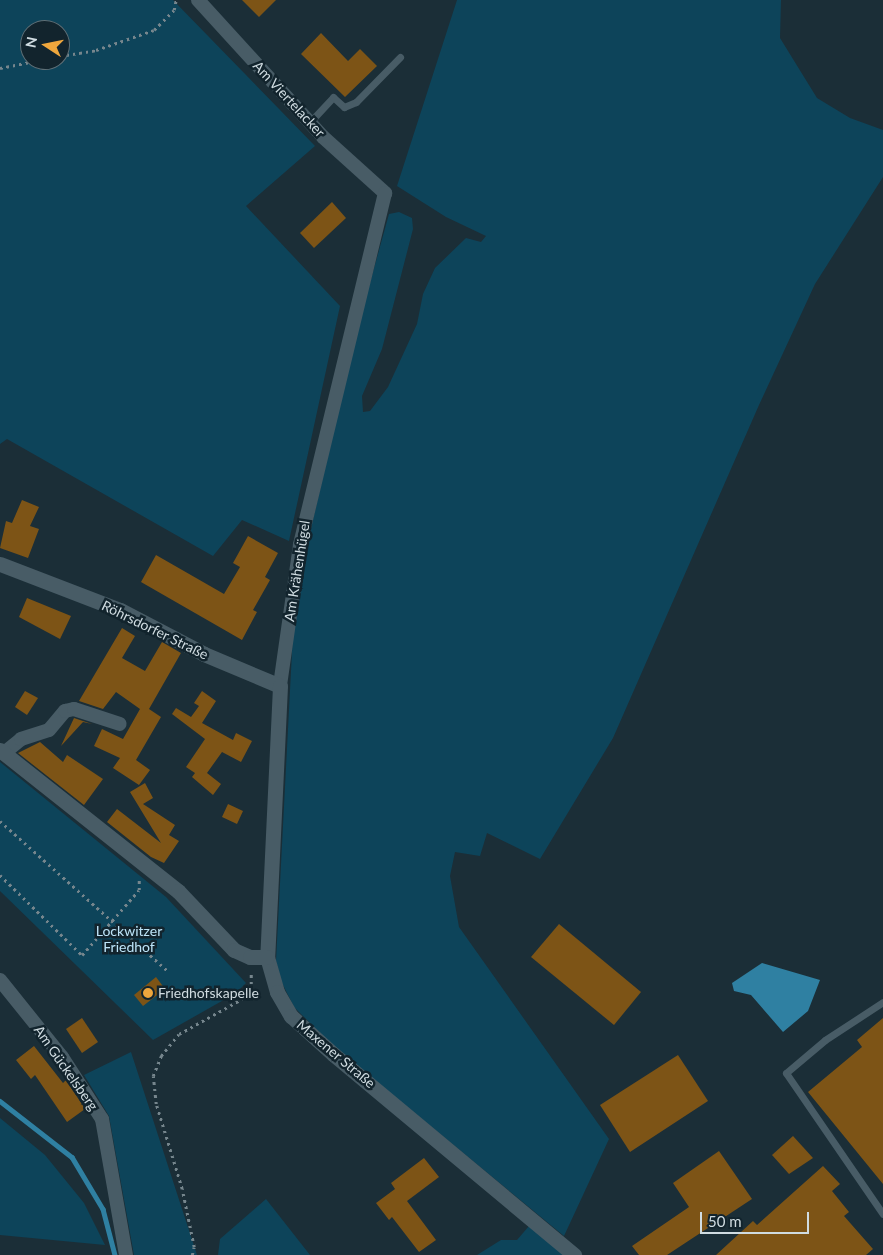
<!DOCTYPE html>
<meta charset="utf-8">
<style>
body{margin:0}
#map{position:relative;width:883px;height:1255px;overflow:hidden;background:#1b2e37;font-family:Lato,sans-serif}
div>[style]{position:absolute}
.green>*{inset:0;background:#0d445a}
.water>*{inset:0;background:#2f80a2}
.stream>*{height:4.5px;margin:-2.25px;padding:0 2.25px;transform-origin:2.25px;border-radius:2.25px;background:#2f80a2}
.building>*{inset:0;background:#7d5416}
.path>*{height:2.5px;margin-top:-1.25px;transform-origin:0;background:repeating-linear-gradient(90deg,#76868d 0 2.5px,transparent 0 6.5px)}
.service>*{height:7px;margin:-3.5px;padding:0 3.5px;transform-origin:3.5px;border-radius:3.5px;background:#485c66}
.minor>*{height:14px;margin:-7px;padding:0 7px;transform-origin:7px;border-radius:7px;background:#485c66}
.tertiary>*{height:15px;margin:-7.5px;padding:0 7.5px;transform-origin:7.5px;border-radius:7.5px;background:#485c66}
.dots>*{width:14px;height:14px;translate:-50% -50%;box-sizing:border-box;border:2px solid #12242d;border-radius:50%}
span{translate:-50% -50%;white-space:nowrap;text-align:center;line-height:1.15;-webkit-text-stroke:5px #12242d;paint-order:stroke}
.street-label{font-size:14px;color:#d0dce1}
.park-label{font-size:14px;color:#bde4f8}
.poi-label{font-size:14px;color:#d0dce1}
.left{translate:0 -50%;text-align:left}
.north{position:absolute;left:20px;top:20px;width:50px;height:50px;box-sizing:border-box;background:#12242d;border:1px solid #5e6e75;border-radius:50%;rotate:281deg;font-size:14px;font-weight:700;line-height:20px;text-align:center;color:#d0dce1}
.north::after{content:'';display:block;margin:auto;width:18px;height:22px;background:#efa73d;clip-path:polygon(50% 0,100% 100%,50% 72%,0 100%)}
.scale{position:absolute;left:700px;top:1212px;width:109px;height:22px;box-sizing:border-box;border:2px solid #d0dce1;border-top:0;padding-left:6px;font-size:15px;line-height:18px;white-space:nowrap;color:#d0dce1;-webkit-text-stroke:4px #12242d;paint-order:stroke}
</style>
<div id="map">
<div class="green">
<i style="clip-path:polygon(evenodd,0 0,173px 0,315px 146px,246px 206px,340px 306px,289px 541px,242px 520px,213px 556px,7px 439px,0 444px,0 0,30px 30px,60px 30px,60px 60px,30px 60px,30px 30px)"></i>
<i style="clip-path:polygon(457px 0,781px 0,780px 38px,817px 98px,850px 118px,883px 130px,883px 177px,815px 284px,759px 405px,613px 738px,540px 859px,487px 833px,480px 856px,455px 852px,450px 876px,459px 927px,609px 1139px,564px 1236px,332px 1045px,294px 1007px,281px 981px,276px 961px,294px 613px,307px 545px,360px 319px,389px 214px,399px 212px,412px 218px,413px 229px,382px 349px,362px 396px,363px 412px,370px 411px,388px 387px,417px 324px,423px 294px,435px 268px,466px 238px,481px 242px,486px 236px,446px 217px,397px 186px)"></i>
<i style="clip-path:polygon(0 762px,166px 897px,246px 983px,236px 993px,153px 1040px,0 891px)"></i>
<i style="clip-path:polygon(131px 1052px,197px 1255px,134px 1255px,109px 1116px,84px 1075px)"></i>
<i style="clip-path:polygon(0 1118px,45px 1155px,84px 1203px,105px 1245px,0 1235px)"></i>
<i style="clip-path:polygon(266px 1199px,310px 1255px,218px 1255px,220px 1239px)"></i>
<i style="clip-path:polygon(529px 1226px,565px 1255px,477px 1255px,501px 1240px,517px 1240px)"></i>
</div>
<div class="water">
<i style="clip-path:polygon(762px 963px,820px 980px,808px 1011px,783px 1032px,751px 995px,734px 991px,732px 983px)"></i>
</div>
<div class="stream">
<i style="left:0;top:1101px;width:91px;rotate:37.9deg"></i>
<i style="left:72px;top:1157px;width:61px;rotate:59.2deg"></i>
<i style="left:103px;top:1209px;width:48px;rotate:75.4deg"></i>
</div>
<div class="building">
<i style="clip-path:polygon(242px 0,276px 0,259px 17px)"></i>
<i style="clip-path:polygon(321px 33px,348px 61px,360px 49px,377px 66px,345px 97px,301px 54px)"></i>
<i style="clip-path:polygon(332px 202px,346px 218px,314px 248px,300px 233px)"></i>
<i style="clip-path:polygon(22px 500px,39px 507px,30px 526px,39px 529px,28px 558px,0 548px,6px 521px,12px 523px)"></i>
<i style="clip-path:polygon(248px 536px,278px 553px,265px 577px,270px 580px,253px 610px,257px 612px,242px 640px,141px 582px,156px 555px,224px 594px,240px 567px,233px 563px)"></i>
<i style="clip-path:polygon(27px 598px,71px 616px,60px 639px,19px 617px)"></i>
<i style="clip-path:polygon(122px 628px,135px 636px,122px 658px,145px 671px,162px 642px,181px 653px,149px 709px,161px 717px,136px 760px,150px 770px,139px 785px,113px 768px,120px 758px,94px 746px,102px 729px,123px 739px,140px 709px,116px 692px,103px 709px,79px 701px)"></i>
<i style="clip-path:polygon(25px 691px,38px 698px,27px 715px,15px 707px)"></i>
<i style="clip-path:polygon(202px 691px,216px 701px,202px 723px,233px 740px,236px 733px,252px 741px,241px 762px,222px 752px,207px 773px,221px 784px,213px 795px,192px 777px,195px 773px,186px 767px,205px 739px,172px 714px,176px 708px,191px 717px,199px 706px,194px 703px)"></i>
<i style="clip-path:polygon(74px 718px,92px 724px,83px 722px,61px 746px)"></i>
<i style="clip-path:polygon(40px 742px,63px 762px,67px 755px,103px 779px,84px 805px,18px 753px)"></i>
<i style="clip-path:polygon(145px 783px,153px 798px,143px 804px,175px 825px,169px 835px,179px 841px,164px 863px,151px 857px,107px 822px,117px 809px,161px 843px,130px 792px)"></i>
<i style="clip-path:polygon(228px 804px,243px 811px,237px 824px,222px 817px)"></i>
<i style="clip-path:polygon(559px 924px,641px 992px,614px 1025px,531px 957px)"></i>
<i style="clip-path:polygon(156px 977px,165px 989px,143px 1006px,134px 995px)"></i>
<i style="clip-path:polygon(82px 1018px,98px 1042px,82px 1053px,66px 1029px)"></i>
<i style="clip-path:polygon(883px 1018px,883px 1184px,808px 1092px,862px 1047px,857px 1040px)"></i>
<i style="clip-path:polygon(34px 1046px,63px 1083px,66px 1080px,85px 1109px,67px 1122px,35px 1075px,31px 1079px,16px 1060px)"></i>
<i style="clip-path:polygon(678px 1055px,708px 1101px,630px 1152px,600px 1105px)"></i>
<i style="clip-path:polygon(793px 1136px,813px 1158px,789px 1174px,772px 1155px)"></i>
<i style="clip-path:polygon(719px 1151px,752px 1199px,667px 1255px,639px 1255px,632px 1246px,689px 1207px,673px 1183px)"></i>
<i style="clip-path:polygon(424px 1158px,439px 1177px,407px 1201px,436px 1240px,419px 1252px,392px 1217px,389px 1220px,376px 1203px,395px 1189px,391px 1183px)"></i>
<i style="clip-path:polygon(823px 1166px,840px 1184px,832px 1191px,849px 1212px,844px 1216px,873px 1249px,866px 1255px,716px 1255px,753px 1221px,757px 1225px)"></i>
</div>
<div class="path">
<i style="left:60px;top:56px;width:36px;rotate:-9deg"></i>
<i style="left:96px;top:50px;width:61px;rotate:-19deg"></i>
<i style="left:154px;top:30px;width:28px;rotate:-45deg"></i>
<i style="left:174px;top:10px;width:10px;rotate:-79deg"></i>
<i style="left:0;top:68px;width:41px;rotate:-11.3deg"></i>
<i style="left:0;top:821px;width:227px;rotate:41.8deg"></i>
<i style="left:0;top:875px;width:115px;rotate:44.3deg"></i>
<i style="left:82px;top:955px;width:86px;rotate:-48.8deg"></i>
<i style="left:139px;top:890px;width:12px;rotate:-90deg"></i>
<i style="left:192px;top:1255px;width:8px;rotate:-76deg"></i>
<i style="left:194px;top:1247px;width:59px;rotate:-101.7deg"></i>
<i style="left:182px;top:1189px;width:89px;rotate:-107deg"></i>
<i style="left:156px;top:1104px;width:28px;rotate:-96deg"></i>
<i style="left:153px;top:1076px;width:22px;rotate:-68deg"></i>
<i style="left:161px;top:1056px;width:28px;rotate:-51deg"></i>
<i style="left:179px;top:1034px;width:72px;rotate:-29.1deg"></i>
<i style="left:242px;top:999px;width:17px;rotate:-59deg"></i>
<i style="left:251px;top:984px;width:13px;rotate:-90deg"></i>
</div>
<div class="service">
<i style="left:310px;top:122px;width:34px;rotate:-47deg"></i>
<i style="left:333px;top:97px;width:15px;rotate:42deg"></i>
<i style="left:344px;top:107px;width:13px;rotate:-23deg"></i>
<i style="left:356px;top:102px;width:63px;rotate:-45.6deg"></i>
<i style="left:883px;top:1002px;width:69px;rotate:146.8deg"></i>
<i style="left:825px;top:1040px;width:51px;rotate:139.8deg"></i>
<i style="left:786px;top:1073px;width:171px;rotate:55.5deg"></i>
</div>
<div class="minor">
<i style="left:198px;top:0;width:185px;rotate:47.6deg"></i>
<i style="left:323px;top:137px;width:84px;rotate:42.1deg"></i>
<i style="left:385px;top:193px;width:362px;rotate:103.6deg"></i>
<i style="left:300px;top:545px;width:142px;rotate:98.1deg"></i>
<i style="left:4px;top:753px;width:22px;rotate:-39deg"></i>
<i style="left:21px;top:739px;width:29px;rotate:-18deg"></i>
<i style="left:49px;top:730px;width:25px;rotate:-50deg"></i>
<i style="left:65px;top:711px;width:9px;rotate:-13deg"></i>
<i style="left:74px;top:709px;width:48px;rotate:18.1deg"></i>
<i style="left:0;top:980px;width:99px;rotate:51.2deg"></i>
<i style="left:62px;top:1057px;width:74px;rotate:57.2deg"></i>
<i style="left:102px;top:1119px;width:138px;rotate:80deg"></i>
</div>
<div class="tertiary">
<i style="left:0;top:564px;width:129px;rotate:21deg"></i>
<i style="left:120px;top:610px;width:95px;rotate:27.6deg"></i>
<i style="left:204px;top:654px;width:82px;rotate:22.8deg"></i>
<i style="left:280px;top:686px;width:271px;rotate:92.7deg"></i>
<i style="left:267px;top:957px;width:36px;rotate:74deg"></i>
<i style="left:277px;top:992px;width:28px;rotate:60deg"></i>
<i style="left:291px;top:1016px;width:57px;rotate:42.1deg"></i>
<i style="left:333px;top:1054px;width:314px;rotate:39.8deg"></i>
<i style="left:0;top:750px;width:227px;rotate:38.4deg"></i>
<i style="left:178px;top:891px;width:81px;rotate:46.5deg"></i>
<i style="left:234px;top:950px;width:17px;rotate:24deg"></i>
<i style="left:250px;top:957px;width:17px"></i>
</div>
<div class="dots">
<i style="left:148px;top:993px;background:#efa73d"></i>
</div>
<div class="street-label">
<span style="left:289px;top:99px;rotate:47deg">Am Viertelacker</span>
<span style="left:297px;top:571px;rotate:-81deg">Am Krähenhügel</span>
<span style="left:155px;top:630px;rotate:26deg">Röhrsdorfer Straße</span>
<span style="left:336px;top:1054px;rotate:40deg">Maxener Straße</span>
<span style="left:66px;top:1068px;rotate:55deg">Am Gückelsberg</span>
</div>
<div class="park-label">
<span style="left:129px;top:939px">Lockwitzer<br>Friedhof</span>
</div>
<div class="poi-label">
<span class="left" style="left:158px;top:993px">Friedhofskapelle</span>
</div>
<div class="north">N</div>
<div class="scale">50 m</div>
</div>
